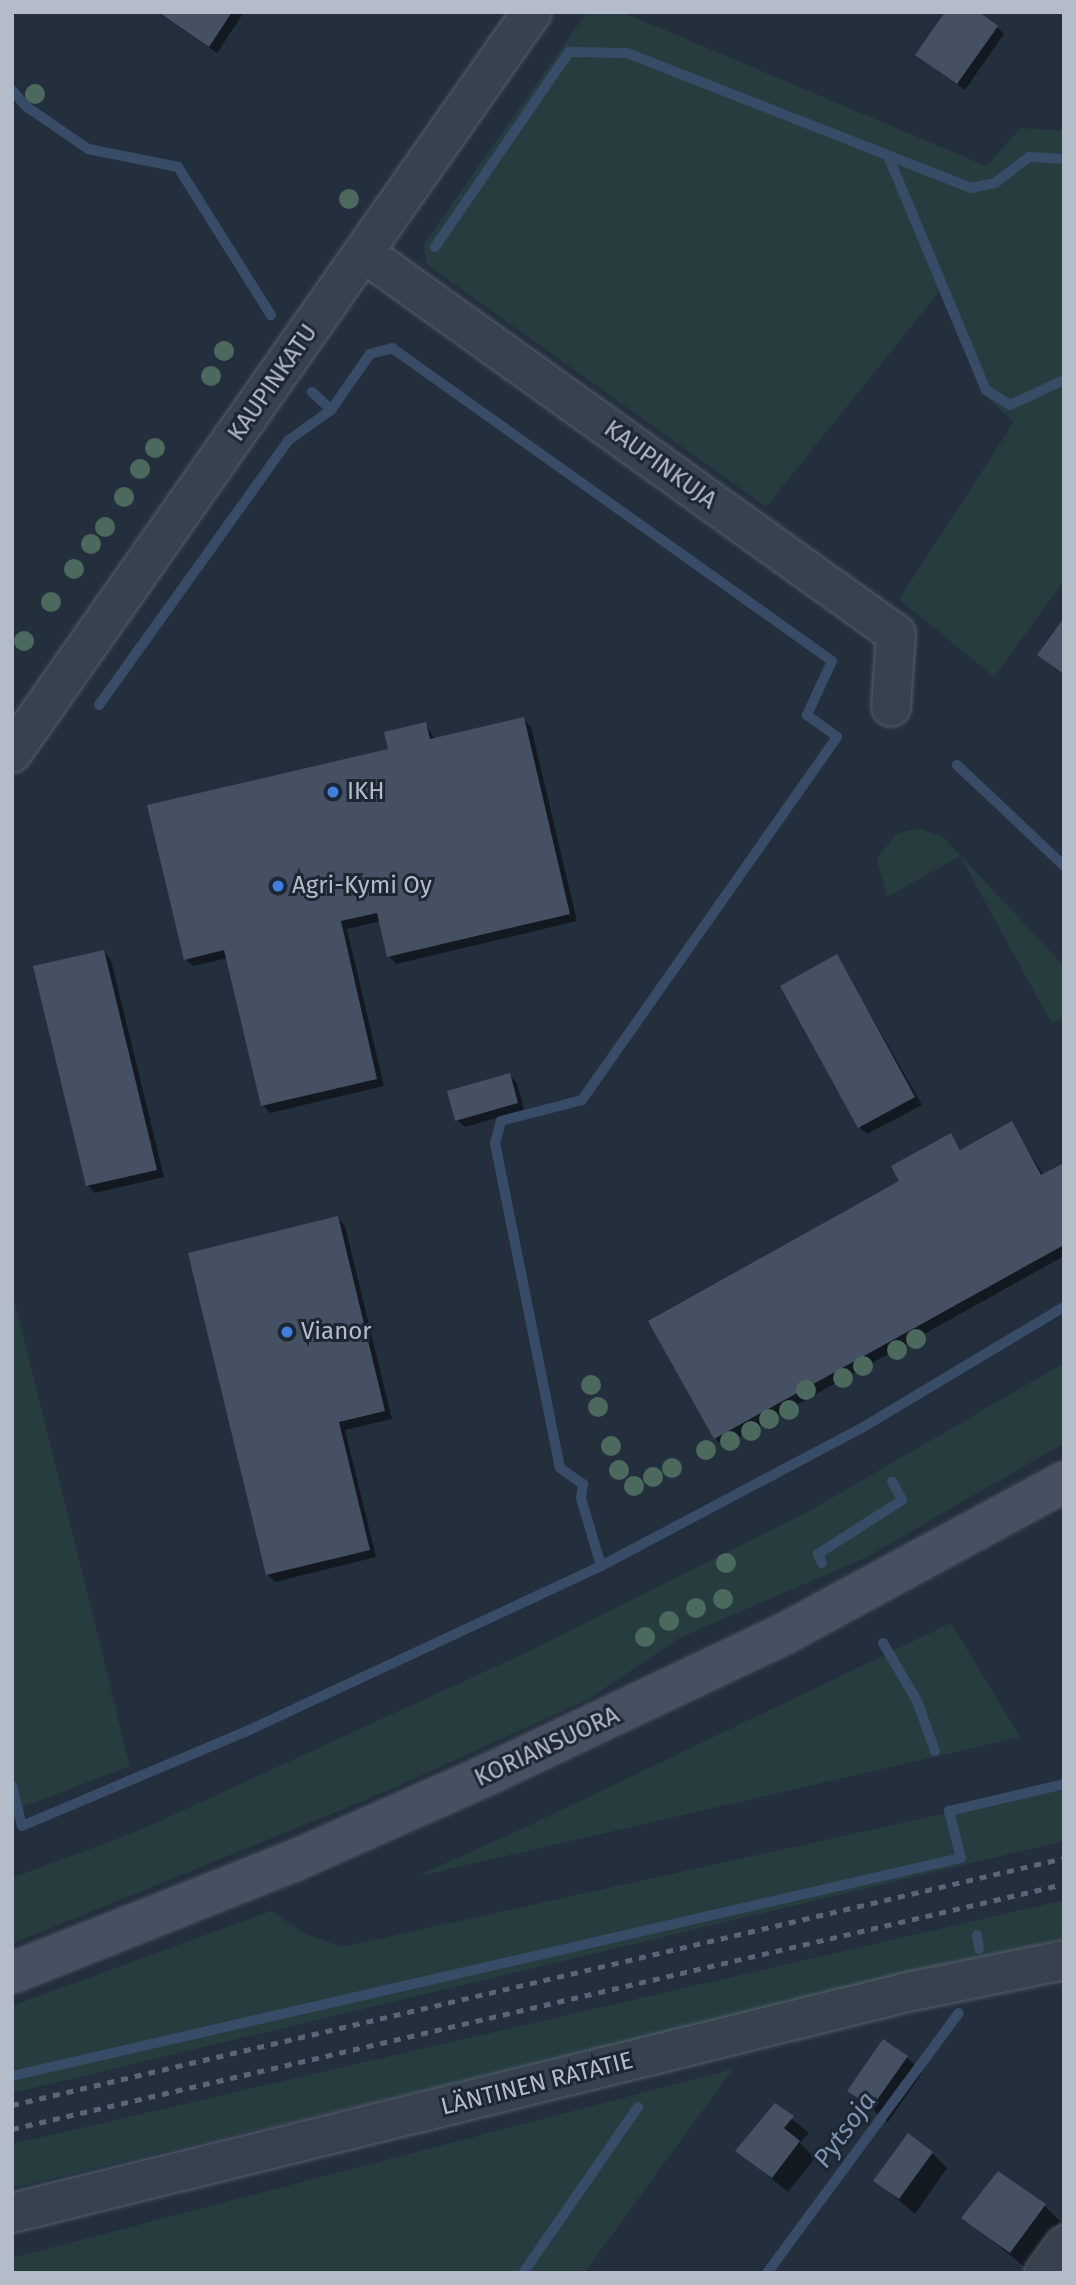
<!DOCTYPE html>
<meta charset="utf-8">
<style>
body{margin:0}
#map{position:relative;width:1076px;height:2285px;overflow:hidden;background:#242f3e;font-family:"Fira Sans",sans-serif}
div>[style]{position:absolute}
.green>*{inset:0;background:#263c3f}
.shadow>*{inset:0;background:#0007}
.stream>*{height:10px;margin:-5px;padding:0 5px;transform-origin:5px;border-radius:5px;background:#394c67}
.building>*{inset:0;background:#455162}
.roads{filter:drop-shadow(0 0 2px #565f6c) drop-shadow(0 0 2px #565f6c)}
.minor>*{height:38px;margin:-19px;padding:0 19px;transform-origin:19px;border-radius:19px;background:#38414e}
.secondary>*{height:38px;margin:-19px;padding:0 19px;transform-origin:19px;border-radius:19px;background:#465061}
.rail>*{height:5px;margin-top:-2.5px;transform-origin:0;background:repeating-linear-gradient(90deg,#5a6575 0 7px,transparent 0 14px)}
.trees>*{width:20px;height:20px;margin:-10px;border-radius:50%;background:#4b6a5d}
.dots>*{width:19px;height:19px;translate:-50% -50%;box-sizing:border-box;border:4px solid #1d2633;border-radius:50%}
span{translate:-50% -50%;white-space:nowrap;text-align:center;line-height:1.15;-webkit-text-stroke:6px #1d2633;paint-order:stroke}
.street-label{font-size:24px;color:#b4bcc9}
.poi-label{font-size:24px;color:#b4bcc9}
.left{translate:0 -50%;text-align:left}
.water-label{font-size:26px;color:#7c92b1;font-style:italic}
.frame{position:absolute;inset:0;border:14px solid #b4bcc9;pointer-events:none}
</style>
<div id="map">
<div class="green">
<i style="clip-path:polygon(587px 12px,622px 12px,986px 166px,1021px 128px,1064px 131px,1064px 581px,994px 677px,899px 599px,1014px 422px,981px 392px,943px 287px,766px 507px,427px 265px,424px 244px)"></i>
<i style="clip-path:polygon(918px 828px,943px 837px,1064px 966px,1064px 1016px,1052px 1024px,960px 856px,887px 897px,877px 859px,896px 834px)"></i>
<i style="clip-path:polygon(12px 1290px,130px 1766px,12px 1811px)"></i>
<i style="clip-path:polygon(1064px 1363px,1064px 1443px,867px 1557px,681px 1637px,587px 1700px,385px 1792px,12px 1944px,12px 1878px,136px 1832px,534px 1649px,806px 1513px)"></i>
<i style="clip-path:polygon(951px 1623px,1020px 1737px,415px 1877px,524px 1828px)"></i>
<i style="clip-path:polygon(1064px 1787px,1064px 1841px,12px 2093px,12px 2006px,271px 1911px,305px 1934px,342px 1947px)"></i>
<i style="clip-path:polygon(1064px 1900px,1064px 1938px,12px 2188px,12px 2144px)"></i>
<i style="clip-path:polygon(733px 2069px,584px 2273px,12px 2273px,12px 2258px)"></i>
</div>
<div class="shadow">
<i style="clip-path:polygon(157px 12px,244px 12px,217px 53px)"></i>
<i style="clip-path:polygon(997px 27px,1004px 34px,965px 90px,925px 62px)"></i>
<i style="clip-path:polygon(523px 719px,531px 727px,577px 921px,396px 964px,389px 956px,381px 921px,347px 929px,384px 1086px,270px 1113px,263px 1105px,228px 958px,193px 966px,185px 959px,390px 750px,426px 724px,435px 740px)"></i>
<i style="clip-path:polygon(104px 952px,111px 960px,164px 1177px,95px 1193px,88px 1185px)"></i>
<i style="clip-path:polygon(837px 956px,922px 1105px,867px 1134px,859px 1127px)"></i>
<i style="clip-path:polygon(509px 1075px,517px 1083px,524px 1110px,465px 1127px,457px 1120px)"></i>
<i style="clip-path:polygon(1011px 1123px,1044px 1176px,1064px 1165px,1064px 1256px,723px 1446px,715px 1438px,902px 1182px,950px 1135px,962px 1151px)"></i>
<i style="clip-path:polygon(338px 1218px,345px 1226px,392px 1419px,345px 1430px,376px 1557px,275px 1582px,267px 1574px)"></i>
<i style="clip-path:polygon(907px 2057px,922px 2073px,888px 2122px,850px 2091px)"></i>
<i style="clip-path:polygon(775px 2105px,809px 2133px,800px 2143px,815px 2158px,788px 2192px,738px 2151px)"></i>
<i style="clip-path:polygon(932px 2153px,947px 2168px,915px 2214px,876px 2181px)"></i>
<i style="clip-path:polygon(1045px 2206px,1060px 2221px,1026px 2268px,963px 2217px)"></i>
</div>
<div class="stream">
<i style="left:12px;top:90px;width:23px;rotate:49deg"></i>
<i style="left:27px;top:107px;width:74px;rotate:34.5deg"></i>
<i style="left:88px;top:149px;width:92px;rotate:11.3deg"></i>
<i style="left:178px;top:167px;width:175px;rotate:57.9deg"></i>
<i style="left:889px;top:158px;width:251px;rotate:67.3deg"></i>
<i style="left:986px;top:390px;width:28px;rotate:32deg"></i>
<i style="left:1010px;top:405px;width:60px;rotate:-24.8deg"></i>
<i style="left:435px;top:247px;width:237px;rotate:-55.5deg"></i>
<i style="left:569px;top:52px;width:58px;rotate:1deg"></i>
<i style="left:627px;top:53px;width:370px;rotate:21.4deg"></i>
<i style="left:971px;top:188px;width:25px;rotate:-12deg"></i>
<i style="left:995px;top:183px;width:43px;rotate:-37.4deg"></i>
<i style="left:1029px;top:157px;width:35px;rotate:3deg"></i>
<i style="left:312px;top:392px;width:26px;rotate:43deg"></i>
<i style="left:99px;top:705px;width:326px;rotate:-54.4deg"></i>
<i style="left:289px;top:440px;width:52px;rotate:-35.5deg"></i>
<i style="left:331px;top:410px;width:68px;rotate:-55.1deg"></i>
<i style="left:370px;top:354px;width:23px;rotate:-15deg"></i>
<i style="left:392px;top:348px;width:540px;rotate:35.43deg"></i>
<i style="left:832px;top:661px;width:60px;rotate:114.8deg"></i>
<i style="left:807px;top:715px;width:37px;rotate:36deg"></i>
<i style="left:837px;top:737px;width:444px;rotate:125.1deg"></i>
<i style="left:582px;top:1100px;width:84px;rotate:165.5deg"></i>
<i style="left:501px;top:1121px;width:23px;rotate:105deg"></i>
<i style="left:495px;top:1143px;width:331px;rotate:78.7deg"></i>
<i style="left:560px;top:1468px;width:28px;rotate:35deg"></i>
<i style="left:583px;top:1484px;width:14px;rotate:98deg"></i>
<i style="left:581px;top:1498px;width:71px;rotate:73.6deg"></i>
<i style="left:601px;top:1566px;width:293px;rotate:-27.9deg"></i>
<i style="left:860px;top:1429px;width:238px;rotate:-30.9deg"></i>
<i style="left:957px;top:765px;width:147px;rotate:43.3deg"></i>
<i style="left:822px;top:1563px;width:10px;rotate:-114deg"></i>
<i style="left:818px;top:1554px;width:100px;rotate:-32.7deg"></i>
<i style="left:902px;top:1500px;width:21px;rotate:-118deg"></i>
<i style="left:883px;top:1643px;width:67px;rotate:59.6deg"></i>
<i style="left:917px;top:1701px;width:53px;rotate:70.2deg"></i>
<i style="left:12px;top:1786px;width:41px;rotate:76deg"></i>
<i style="left:22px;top:1826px;width:242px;rotate:-22.9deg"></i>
<i style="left:245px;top:1732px;width:393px;rotate:-25deg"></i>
<i style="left:977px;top:1935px;width:14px;rotate:82deg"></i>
<i style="left:12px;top:2076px;width:974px;rotate:-12.94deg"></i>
<i style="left:961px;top:1858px;width:49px;rotate:-104.3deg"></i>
<i style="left:949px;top:1811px;width:118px;rotate:-13.2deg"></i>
<i style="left:523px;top:2273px;width:202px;rotate:-55.3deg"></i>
<i style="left:767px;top:2273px;width:323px;rotate:-53.6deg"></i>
</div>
<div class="building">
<i style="clip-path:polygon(158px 12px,232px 12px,209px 47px)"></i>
<i style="clip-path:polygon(945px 12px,979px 12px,998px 26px,957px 84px,915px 55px)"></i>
<i style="clip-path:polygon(1064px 618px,1064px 674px,1037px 655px)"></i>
<i style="clip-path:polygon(524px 717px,570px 914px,387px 957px,377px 913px,341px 921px,377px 1079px,261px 1106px,224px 950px,184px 960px,147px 805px,388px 749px,384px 732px,426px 722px,430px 739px)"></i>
<i style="clip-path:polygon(104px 950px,157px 1170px,86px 1186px,33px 966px)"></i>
<i style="clip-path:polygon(837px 954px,915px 1097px,858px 1128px,780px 986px)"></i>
<i style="clip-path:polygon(510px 1073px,518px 1103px,455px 1121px,447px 1091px)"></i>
<i style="clip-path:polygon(1012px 1121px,1041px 1175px,1064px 1163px,1064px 1245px,714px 1439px,648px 1321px,899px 1181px,891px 1166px,951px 1133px,960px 1150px)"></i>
<i style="clip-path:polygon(338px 1216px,385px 1411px,339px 1422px,370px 1550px,266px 1575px,188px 1253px)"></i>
<i style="clip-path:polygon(883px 2039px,908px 2056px,872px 2107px,847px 2091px)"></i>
<i style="clip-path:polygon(775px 2103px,794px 2116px,784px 2128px,800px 2141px,772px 2178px,735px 2151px)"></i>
<i style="clip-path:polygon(908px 2133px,933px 2152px,899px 2199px,873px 2181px)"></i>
<i style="clip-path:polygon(998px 2171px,1046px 2204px,1010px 2253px,961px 2218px)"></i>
</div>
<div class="roads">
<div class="minor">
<i style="left:364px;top:253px;width:654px;rotate:35.61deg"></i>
<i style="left:896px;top:634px;width:73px;rotate:93.9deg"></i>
<i style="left:12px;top:753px;width:905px;rotate:-54.94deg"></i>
<i style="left:12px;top:2213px;width:927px;rotate:-13.86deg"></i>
<i style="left:912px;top:1991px;width:155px;rotate:-11.5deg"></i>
<i style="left:1044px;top:2273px;width:34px;rotate:-54deg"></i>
</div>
<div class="secondary">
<i style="left:12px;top:1973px;width:303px;rotate:-21.7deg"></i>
<i style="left:294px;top:1861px;width:209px;rotate:-24deg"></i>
<i style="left:485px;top:1776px;width:333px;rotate:-25.4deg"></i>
<i style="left:786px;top:1633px;width:316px;rotate:-28.5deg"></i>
</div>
</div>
<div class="rail">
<i style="left:12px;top:2105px;width:1081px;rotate:-13.21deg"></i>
<i style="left:12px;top:2129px;width:1080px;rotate:-13.11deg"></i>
</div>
<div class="trees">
<i style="left:35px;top:94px"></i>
<i style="left:349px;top:199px"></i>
<i style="left:224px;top:351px"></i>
<i style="left:211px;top:376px"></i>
<i style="left:155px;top:448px"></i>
<i style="left:140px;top:469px"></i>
<i style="left:124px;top:497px"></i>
<i style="left:105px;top:527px"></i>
<i style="left:91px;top:544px"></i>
<i style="left:74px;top:569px"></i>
<i style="left:51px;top:602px"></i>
<i style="left:24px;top:641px"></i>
<i style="left:916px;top:1339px"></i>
<i style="left:897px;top:1350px"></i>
<i style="left:863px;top:1366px"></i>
<i style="left:843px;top:1378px"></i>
<i style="left:591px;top:1385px"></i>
<i style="left:806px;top:1390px"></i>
<i style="left:598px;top:1407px"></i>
<i style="left:789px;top:1410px"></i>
<i style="left:769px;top:1419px"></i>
<i style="left:751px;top:1431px"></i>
<i style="left:730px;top:1441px"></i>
<i style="left:611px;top:1446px"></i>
<i style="left:706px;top:1450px"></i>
<i style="left:672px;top:1468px"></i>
<i style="left:619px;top:1470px"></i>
<i style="left:653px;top:1477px"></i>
<i style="left:634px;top:1486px"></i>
<i style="left:726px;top:1563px"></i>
<i style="left:723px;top:1599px"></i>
<i style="left:696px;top:1608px"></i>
<i style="left:669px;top:1621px"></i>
<i style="left:645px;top:1637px"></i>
</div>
<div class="dots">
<i style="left:333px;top:792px;background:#3f7fe0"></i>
<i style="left:278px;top:886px;background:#3f7fe0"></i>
<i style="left:287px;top:1332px;background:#3f7fe0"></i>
</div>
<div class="street-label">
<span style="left:273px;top:383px;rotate:-55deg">KAUPINKATU</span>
<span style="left:660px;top:465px;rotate:36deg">KAUPINKUJA</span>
<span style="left:547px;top:1747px;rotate:-25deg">KORIANSUORA</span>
<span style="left:537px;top:2084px;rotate:-14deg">LÄNTINEN RATATIE</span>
</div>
<div class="poi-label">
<span class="left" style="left:347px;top:792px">IKH</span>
<span class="left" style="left:292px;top:886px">Agri-Kymi Oy</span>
<span class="left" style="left:301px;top:1332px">Vianor</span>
</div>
<div class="water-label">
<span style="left:845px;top:2130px;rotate:-54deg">Pytsoja</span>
</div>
<div class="frame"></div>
</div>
